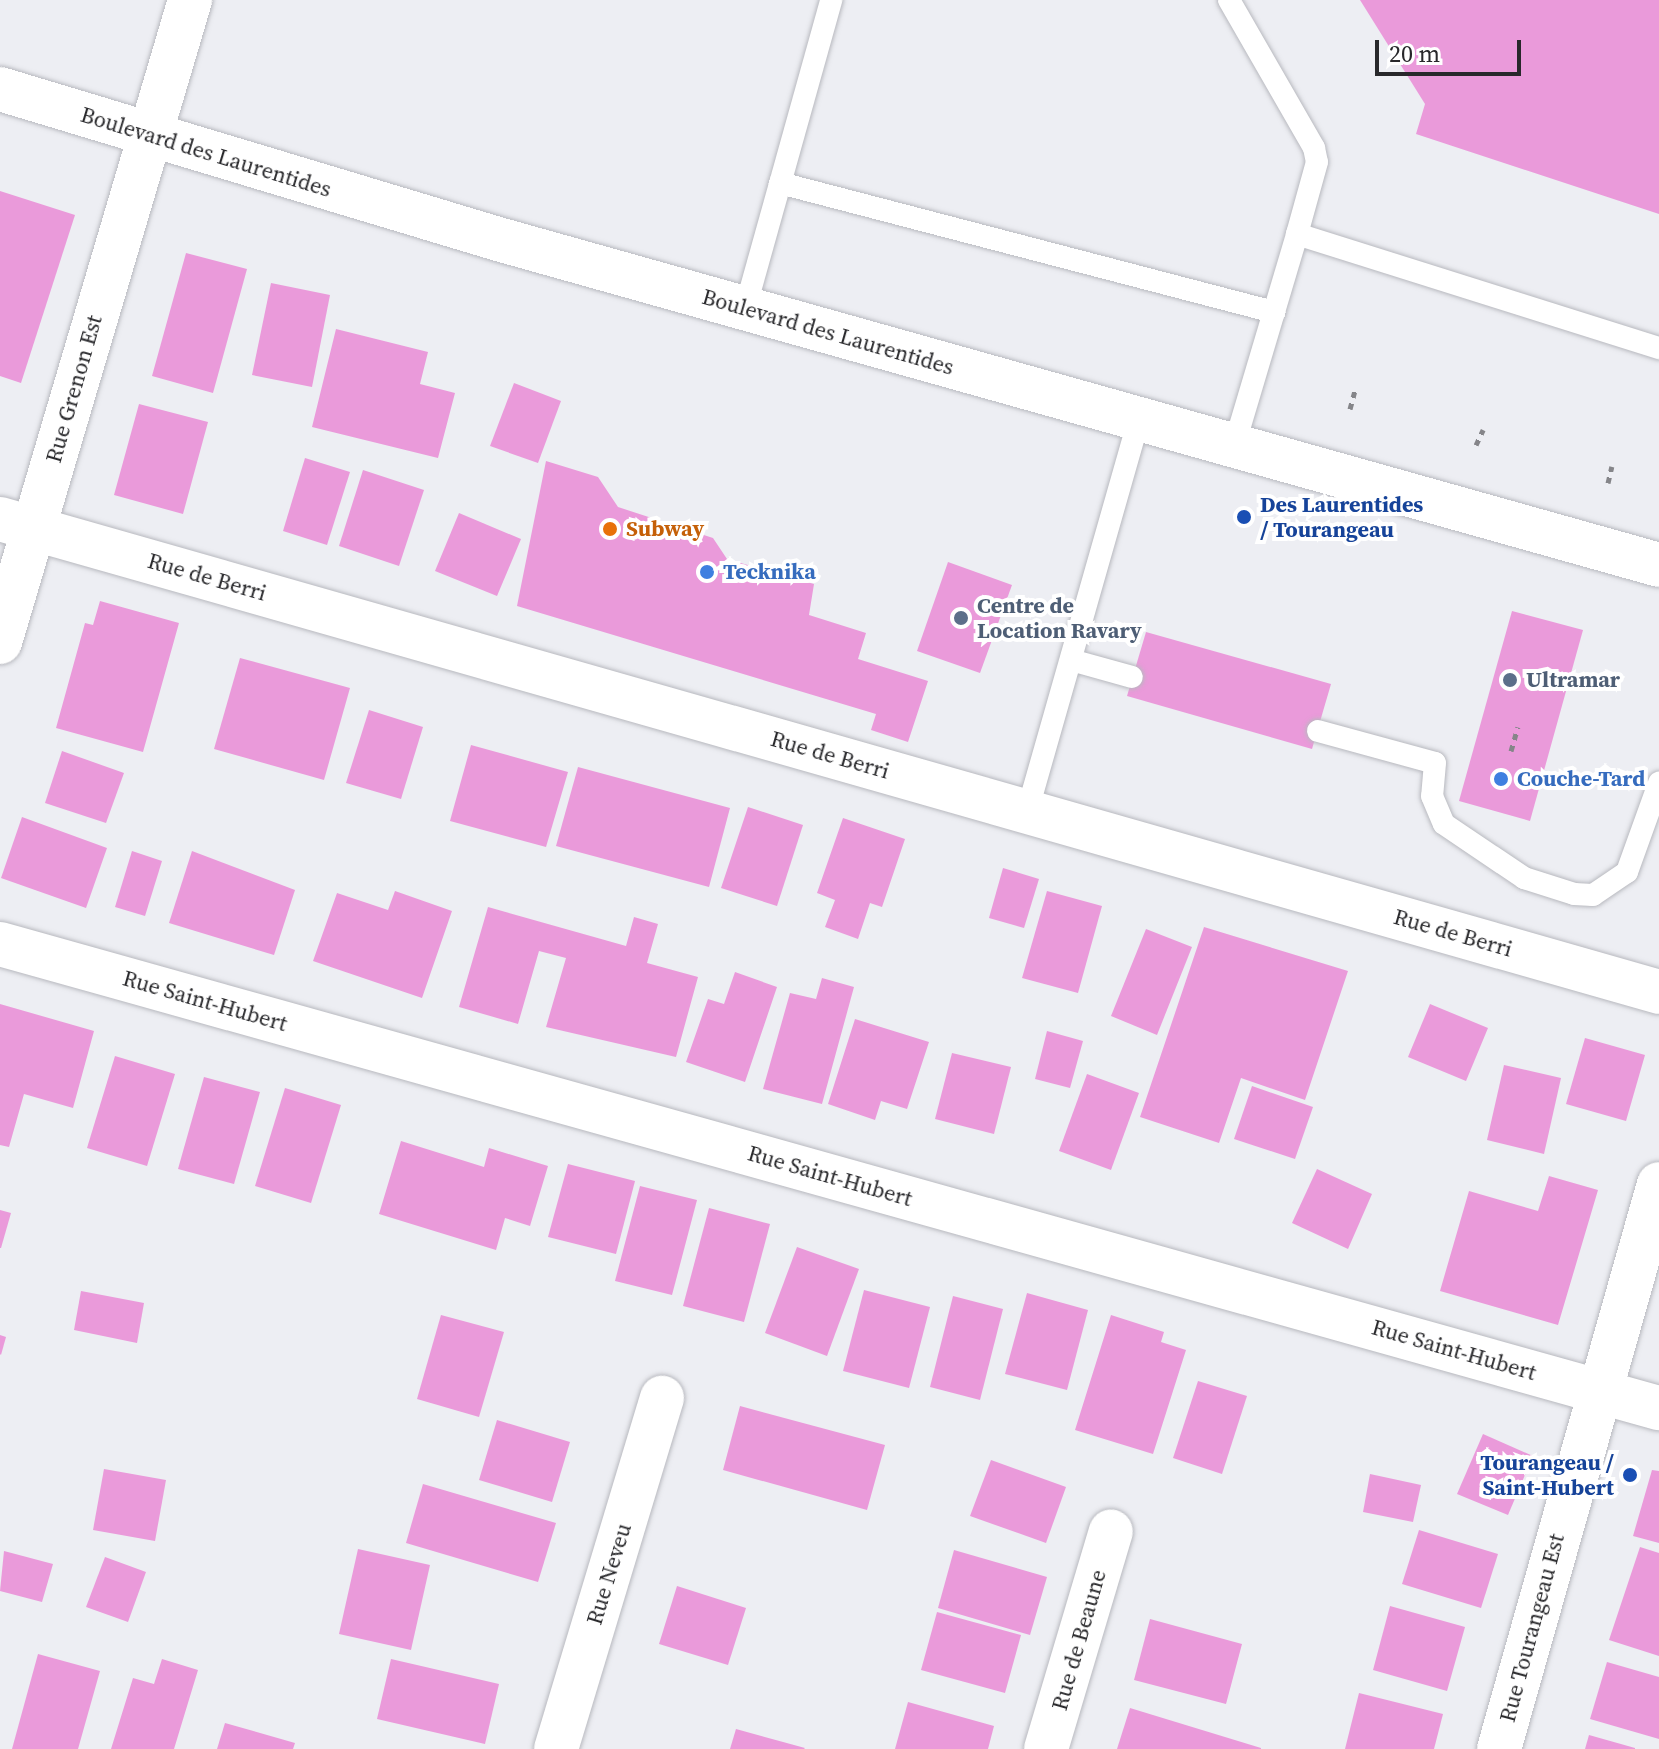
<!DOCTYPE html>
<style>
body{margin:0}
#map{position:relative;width:1659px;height:1749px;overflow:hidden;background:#edeef3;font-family:"Source Serif 4",serif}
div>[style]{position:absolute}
.building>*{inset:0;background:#ea9ada}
.path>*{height:5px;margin-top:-2.5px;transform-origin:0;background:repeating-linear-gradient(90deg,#858589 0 6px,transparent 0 12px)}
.roads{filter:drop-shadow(0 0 2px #b8b9bf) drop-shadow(0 0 2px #b8b9bf)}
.lane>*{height:22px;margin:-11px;padding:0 11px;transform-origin:11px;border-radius:11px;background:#fff}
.street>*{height:44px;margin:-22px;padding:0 22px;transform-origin:22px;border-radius:22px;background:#fff}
.secondary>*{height:44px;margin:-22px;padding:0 22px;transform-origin:22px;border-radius:22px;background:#fff}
.dots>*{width:22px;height:22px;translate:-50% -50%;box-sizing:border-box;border:4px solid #fff;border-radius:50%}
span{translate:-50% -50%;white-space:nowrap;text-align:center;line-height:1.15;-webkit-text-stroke:8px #fff;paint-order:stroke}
.street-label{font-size:22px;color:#28282b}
.transit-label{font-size:22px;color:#164399;font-weight:700}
.left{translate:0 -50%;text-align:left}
.right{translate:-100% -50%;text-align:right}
.food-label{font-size:22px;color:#c56008;font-weight:700}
.shop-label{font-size:22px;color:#366cbe;font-weight:700}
.service-label{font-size:22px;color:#4e5e75;font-weight:700}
.scale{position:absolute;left:1375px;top:40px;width:146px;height:36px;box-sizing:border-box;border:4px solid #28282b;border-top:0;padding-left:10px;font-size:24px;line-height:28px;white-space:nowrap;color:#28282b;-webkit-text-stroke:6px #fff;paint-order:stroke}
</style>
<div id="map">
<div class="building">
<i style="clip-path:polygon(1360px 0,1659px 0,1659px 214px,1416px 134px,1425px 104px)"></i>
<i style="clip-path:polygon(0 191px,75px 215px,21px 383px,0 376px)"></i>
<i style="clip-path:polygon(186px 253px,247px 269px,213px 393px,152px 376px)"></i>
<i style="clip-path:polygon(271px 283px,330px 295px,312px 387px,252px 375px)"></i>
<i style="clip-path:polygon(336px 329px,428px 352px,420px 384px,455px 393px,438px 458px,312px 427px)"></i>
<i style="clip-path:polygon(514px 383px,561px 401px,538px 463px,490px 446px)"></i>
<i style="clip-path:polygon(139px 404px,208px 422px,183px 514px,114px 495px)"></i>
<i style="clip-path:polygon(305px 458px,350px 472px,327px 545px,283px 531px)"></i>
<i style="clip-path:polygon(546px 461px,598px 477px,618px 507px,713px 538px,727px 559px,814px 584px,809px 615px,866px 633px,858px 659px,928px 681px,908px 742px,871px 730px,876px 714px,517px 606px)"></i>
<i style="clip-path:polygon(363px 470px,424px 490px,399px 566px,339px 546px)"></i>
<i style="clip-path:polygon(459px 513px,521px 539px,497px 596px,435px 571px)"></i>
<i style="clip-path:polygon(948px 562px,1012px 585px,980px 673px,917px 651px)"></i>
<i style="clip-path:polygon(100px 601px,179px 623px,143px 752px,56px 728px,85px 623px,93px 625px)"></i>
<i style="clip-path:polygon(1512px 611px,1583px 630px,1530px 821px,1459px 801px)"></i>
<i style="clip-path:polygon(1146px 632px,1331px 684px,1312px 749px,1127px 696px)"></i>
<i style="clip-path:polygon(240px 658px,350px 688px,324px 780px,214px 749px)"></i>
<i style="clip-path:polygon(369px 710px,423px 727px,401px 799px,346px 783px)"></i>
<i style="clip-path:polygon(471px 745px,568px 772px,546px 847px,450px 821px)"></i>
<i style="clip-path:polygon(62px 751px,124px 773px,106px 823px,45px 803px)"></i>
<i style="clip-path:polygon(578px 767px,730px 808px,709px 887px,556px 846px)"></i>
<i style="clip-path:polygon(748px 807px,803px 825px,777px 906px,721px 888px)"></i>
<i style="clip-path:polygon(22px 817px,107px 848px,86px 908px,1px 878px)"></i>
<i style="clip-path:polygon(843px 818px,905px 839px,882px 907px,870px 903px,858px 939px,825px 927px,835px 900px,817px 893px)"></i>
<i style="clip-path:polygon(132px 851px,162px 861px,145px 916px,115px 907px)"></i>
<i style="clip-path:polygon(192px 851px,295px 890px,274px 955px,169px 923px)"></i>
<i style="clip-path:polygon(1003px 868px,1039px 879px,1024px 928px,989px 918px)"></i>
<i style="clip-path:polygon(395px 891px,452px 911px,422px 998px,313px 961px,337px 893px,388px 910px)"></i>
<i style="clip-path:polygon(1047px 891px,1102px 906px,1078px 993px,1022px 978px)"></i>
<i style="clip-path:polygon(488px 907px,626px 946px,634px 917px,658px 924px,647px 963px,698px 977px,676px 1057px,546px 1027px,566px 958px,539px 951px,518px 1024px,459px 1007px)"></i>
<i style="clip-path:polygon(1204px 927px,1348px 971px,1305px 1100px,1241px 1078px,1219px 1143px,1140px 1117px)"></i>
<i style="clip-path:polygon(1146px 929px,1192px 947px,1157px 1035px,1111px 1016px)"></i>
<i style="clip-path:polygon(735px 972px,777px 987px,745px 1082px,686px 1062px,708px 999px,724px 1004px)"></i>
<i style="clip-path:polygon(822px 978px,854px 987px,822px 1104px,763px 1089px,790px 993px,816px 999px)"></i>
<i style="clip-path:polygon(0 1004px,94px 1031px,73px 1108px,24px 1094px,9px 1147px,0 1145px)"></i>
<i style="clip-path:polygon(1430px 1004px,1488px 1028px,1466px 1081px,1408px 1057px)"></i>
<i style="clip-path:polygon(855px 1019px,929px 1042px,907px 1109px,881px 1101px,875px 1120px,828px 1104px)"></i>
<i style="clip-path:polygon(1047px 1031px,1083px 1041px,1070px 1088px,1035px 1079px)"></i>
<i style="clip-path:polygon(1585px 1038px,1645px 1055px,1626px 1121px,1566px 1104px)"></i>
<i style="clip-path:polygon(952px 1053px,1011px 1067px,994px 1134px,935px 1119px)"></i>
<i style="clip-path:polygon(115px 1056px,175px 1074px,147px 1166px,87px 1148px)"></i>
<i style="clip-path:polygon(1504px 1065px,1561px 1078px,1544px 1154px,1487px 1140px)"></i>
<i style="clip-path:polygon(1087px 1074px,1139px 1093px,1111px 1170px,1059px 1151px)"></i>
<i style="clip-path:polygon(204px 1077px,260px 1092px,234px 1184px,178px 1169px)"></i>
<i style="clip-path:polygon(1252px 1086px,1313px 1107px,1295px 1159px,1234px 1139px)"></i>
<i style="clip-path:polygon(285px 1088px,341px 1105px,311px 1203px,255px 1186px)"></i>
<i style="clip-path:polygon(401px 1141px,484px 1167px,489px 1148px,548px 1166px,530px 1226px,505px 1218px,496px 1250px,379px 1214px)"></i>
<i style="clip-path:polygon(568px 1164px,635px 1181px,616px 1254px,548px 1237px)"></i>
<i style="clip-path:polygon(1317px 1169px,1372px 1194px,1348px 1249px,1292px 1223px)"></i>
<i style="clip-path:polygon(1549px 1176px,1598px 1190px,1558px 1325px,1440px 1291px,1469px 1191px,1538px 1211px)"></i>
<i style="clip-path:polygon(640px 1186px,697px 1200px,672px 1295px,615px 1281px)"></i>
<i style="clip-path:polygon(709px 1208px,770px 1224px,744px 1322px,683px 1306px)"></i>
<i style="clip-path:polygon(0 1210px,11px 1213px,1px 1248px,0 1248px)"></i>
<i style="clip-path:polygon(797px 1247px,859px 1269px,827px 1356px,765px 1333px)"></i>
<i style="clip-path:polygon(864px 1290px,930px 1307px,909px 1388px,843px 1371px)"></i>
<i style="clip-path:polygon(81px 1291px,144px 1303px,137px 1343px,74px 1330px)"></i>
<i style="clip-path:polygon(1027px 1293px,1088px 1310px,1067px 1390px,1005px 1374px)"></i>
<i style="clip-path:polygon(953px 1296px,1003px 1309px,980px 1400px,930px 1387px)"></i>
<i style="clip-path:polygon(441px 1315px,504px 1332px,479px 1417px,417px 1399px)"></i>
<i style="clip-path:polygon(1111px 1315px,1164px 1332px,1161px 1342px,1186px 1350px,1153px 1454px,1075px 1430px)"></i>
<i style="clip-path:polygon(0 1335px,6px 1337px,1px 1355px,0 1354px)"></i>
<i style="clip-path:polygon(1198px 1381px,1247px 1396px,1222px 1474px,1173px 1458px)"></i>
<i style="clip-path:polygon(740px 1406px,885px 1445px,867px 1510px,723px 1470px)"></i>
<i style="clip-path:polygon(497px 1420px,570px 1442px,552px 1502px,479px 1480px)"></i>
<i style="clip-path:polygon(1483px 1434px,1533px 1456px,1508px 1515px,1457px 1494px)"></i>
<i style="clip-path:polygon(991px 1460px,1066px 1487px,1046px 1543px,970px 1516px)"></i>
<i style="clip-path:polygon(104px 1469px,166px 1480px,155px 1541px,93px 1530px)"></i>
<i style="clip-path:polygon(1652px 1470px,1659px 1471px,1659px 1543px,1633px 1536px)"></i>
<i style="clip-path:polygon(1370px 1474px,1421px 1485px,1413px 1522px,1363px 1512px)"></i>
<i style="clip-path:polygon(423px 1484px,556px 1523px,538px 1582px,406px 1543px)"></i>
<i style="clip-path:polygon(1419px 1530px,1498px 1554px,1481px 1608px,1402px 1584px)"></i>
<i style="clip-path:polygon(1640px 1547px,1659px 1553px,1659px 1656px,1609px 1640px)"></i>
<i style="clip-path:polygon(358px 1549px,430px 1565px,411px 1650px,339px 1634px)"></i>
<i style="clip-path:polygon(954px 1550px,1047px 1577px,1030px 1635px,938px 1608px)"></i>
<i style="clip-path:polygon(4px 1551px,53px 1564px,42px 1602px,0 1591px)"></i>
<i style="clip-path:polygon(105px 1557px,146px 1572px,128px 1622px,86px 1607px)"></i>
<i style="clip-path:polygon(677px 1586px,746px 1608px,728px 1665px,659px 1644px)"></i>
<i style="clip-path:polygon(1390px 1606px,1465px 1627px,1447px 1691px,1373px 1670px)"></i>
<i style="clip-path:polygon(937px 1612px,1021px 1635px,1005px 1693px,921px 1670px)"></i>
<i style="clip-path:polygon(1150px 1619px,1242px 1644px,1226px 1704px,1134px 1680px)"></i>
<i style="clip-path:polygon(38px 1654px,100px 1671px,78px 1749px,12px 1749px)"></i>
<i style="clip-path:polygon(162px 1659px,198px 1670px,174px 1749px,111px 1749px,133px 1678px,154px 1684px)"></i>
<i style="clip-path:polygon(391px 1659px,499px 1684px,485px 1744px,377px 1719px)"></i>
<i style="clip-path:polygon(1607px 1662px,1659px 1677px,1659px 1739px,1590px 1719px)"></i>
<i style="clip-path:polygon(1359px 1693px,1443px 1714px,1434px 1749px,1345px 1749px)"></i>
<i style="clip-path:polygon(908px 1702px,994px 1726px,988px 1749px,895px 1749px)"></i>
<i style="clip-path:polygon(1130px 1708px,1261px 1748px,1261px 1749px,1117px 1749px)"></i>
<i style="clip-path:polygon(225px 1723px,295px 1743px,293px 1749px,217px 1749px)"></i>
<i style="clip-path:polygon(736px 1729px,805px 1748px,804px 1749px,730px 1749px)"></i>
<i style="clip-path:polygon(1589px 1735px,1635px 1748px,1635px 1749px,1585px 1749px)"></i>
</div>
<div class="path">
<i style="left:1350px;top:409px;width:20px;rotate:-75deg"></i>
<i style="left:1476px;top:445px;width:17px;rotate:-65deg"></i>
<i style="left:1608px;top:483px;width:17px;rotate:-77deg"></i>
<i style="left:1511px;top:751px;width:25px;rotate:-74deg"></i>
</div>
<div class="roads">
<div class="lane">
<i style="left:1229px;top:0;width:171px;rotate:60.1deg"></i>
<i style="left:1314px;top:148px;width:14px;rotate:78deg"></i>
<i style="left:1317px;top:162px;width:75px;rotate:105.5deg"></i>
<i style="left:780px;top:183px;width:511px;rotate:14.64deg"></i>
<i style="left:745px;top:309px;width:321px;rotate:-74.4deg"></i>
<i style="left:1234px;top:446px;width:221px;rotate:-73.4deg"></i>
<i style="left:1297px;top:234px;width:380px;rotate:17.5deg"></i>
<i style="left:1071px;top:660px;width:63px;rotate:15.6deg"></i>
<i style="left:1318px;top:731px;width:121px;rotate:15.3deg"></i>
<i style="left:1435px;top:763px;width:33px;rotate:95deg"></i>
<i style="left:1432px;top:796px;width:30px;rotate:67deg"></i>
<i style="left:1444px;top:824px;width:97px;rotate:34deg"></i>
<i style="left:1524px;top:878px;width:52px;rotate:17.7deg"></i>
<i style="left:1574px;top:894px;width:19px;rotate:3deg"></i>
<i style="left:1593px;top:895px;width:41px;rotate:-34.1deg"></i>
<i style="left:1627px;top:872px;width:95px;rotate:-70.2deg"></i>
<i style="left:1027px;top:812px;width:409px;rotate:-74.1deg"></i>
</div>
<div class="street">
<i style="left:0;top:519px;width:1725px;rotate:15.91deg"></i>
<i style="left:0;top:642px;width:670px;rotate:-73.51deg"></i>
<i style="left:0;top:944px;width:1723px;rotate:15.63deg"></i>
<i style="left:556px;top:1749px;width:367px;rotate:-73.2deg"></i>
<i style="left:1046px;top:1749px;width:227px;rotate:-73.4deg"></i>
<i style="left:1499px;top:1749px;width:587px;rotate:-74.19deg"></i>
</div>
<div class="secondary">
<i style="left:0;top:89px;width:520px;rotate:16.76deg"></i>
<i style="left:498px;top:239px;width:1206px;rotate:15.68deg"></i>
</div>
</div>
<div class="dots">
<i style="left:1244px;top:517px;background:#1a4fb4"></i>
<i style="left:610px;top:529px;background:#e8710a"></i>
<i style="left:707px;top:572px;background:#3f7fe0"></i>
<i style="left:961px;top:618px;background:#5c6f8a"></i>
<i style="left:1510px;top:680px;background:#5c6f8a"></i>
<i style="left:1501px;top:779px;background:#3f7fe0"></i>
<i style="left:1630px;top:1475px;background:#1a4fb4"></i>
</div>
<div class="street-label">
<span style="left:206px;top:152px;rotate:17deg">Boulevard des Laurentides</span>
<span style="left:828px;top:332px;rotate:16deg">Boulevard des Laurentides</span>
<span style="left:74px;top:389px;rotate:-74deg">Rue Grenon Est</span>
<span style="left:207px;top:577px;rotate:16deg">Rue de Berri</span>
<span style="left:830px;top:755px;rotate:16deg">Rue de Berri</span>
<span style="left:1453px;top:933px;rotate:16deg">Rue de Berri</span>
<span style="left:205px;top:1001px;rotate:16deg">Rue Saint-Hubert</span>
<span style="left:830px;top:1176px;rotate:16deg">Rue Saint-Hubert</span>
<span style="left:1454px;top:1350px;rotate:16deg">Rue Saint-Hubert</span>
<span style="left:609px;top:1574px;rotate:-73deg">Rue Neveu</span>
<span style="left:1532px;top:1628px;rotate:-75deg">Rue Tourangeau Est</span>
<span style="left:1079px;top:1640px;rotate:-74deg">Rue de Beaune</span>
</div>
<div class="transit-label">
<span class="left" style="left:1260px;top:517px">Des Laurentides<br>/ Tourangeau</span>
<span class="right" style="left:1614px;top:1475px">Tourangeau /<br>Saint-Hubert</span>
</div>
<div class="food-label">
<span class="left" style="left:626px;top:529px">Subway</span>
</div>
<div class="shop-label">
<span class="left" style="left:723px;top:572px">Tecknika</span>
<span class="left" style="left:1517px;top:779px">Couche-Tard</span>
</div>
<div class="service-label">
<span class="left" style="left:977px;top:618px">Centre de<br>Location Ravary</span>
<span class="left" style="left:1526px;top:680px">Ultramar</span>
</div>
<div class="scale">20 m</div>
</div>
